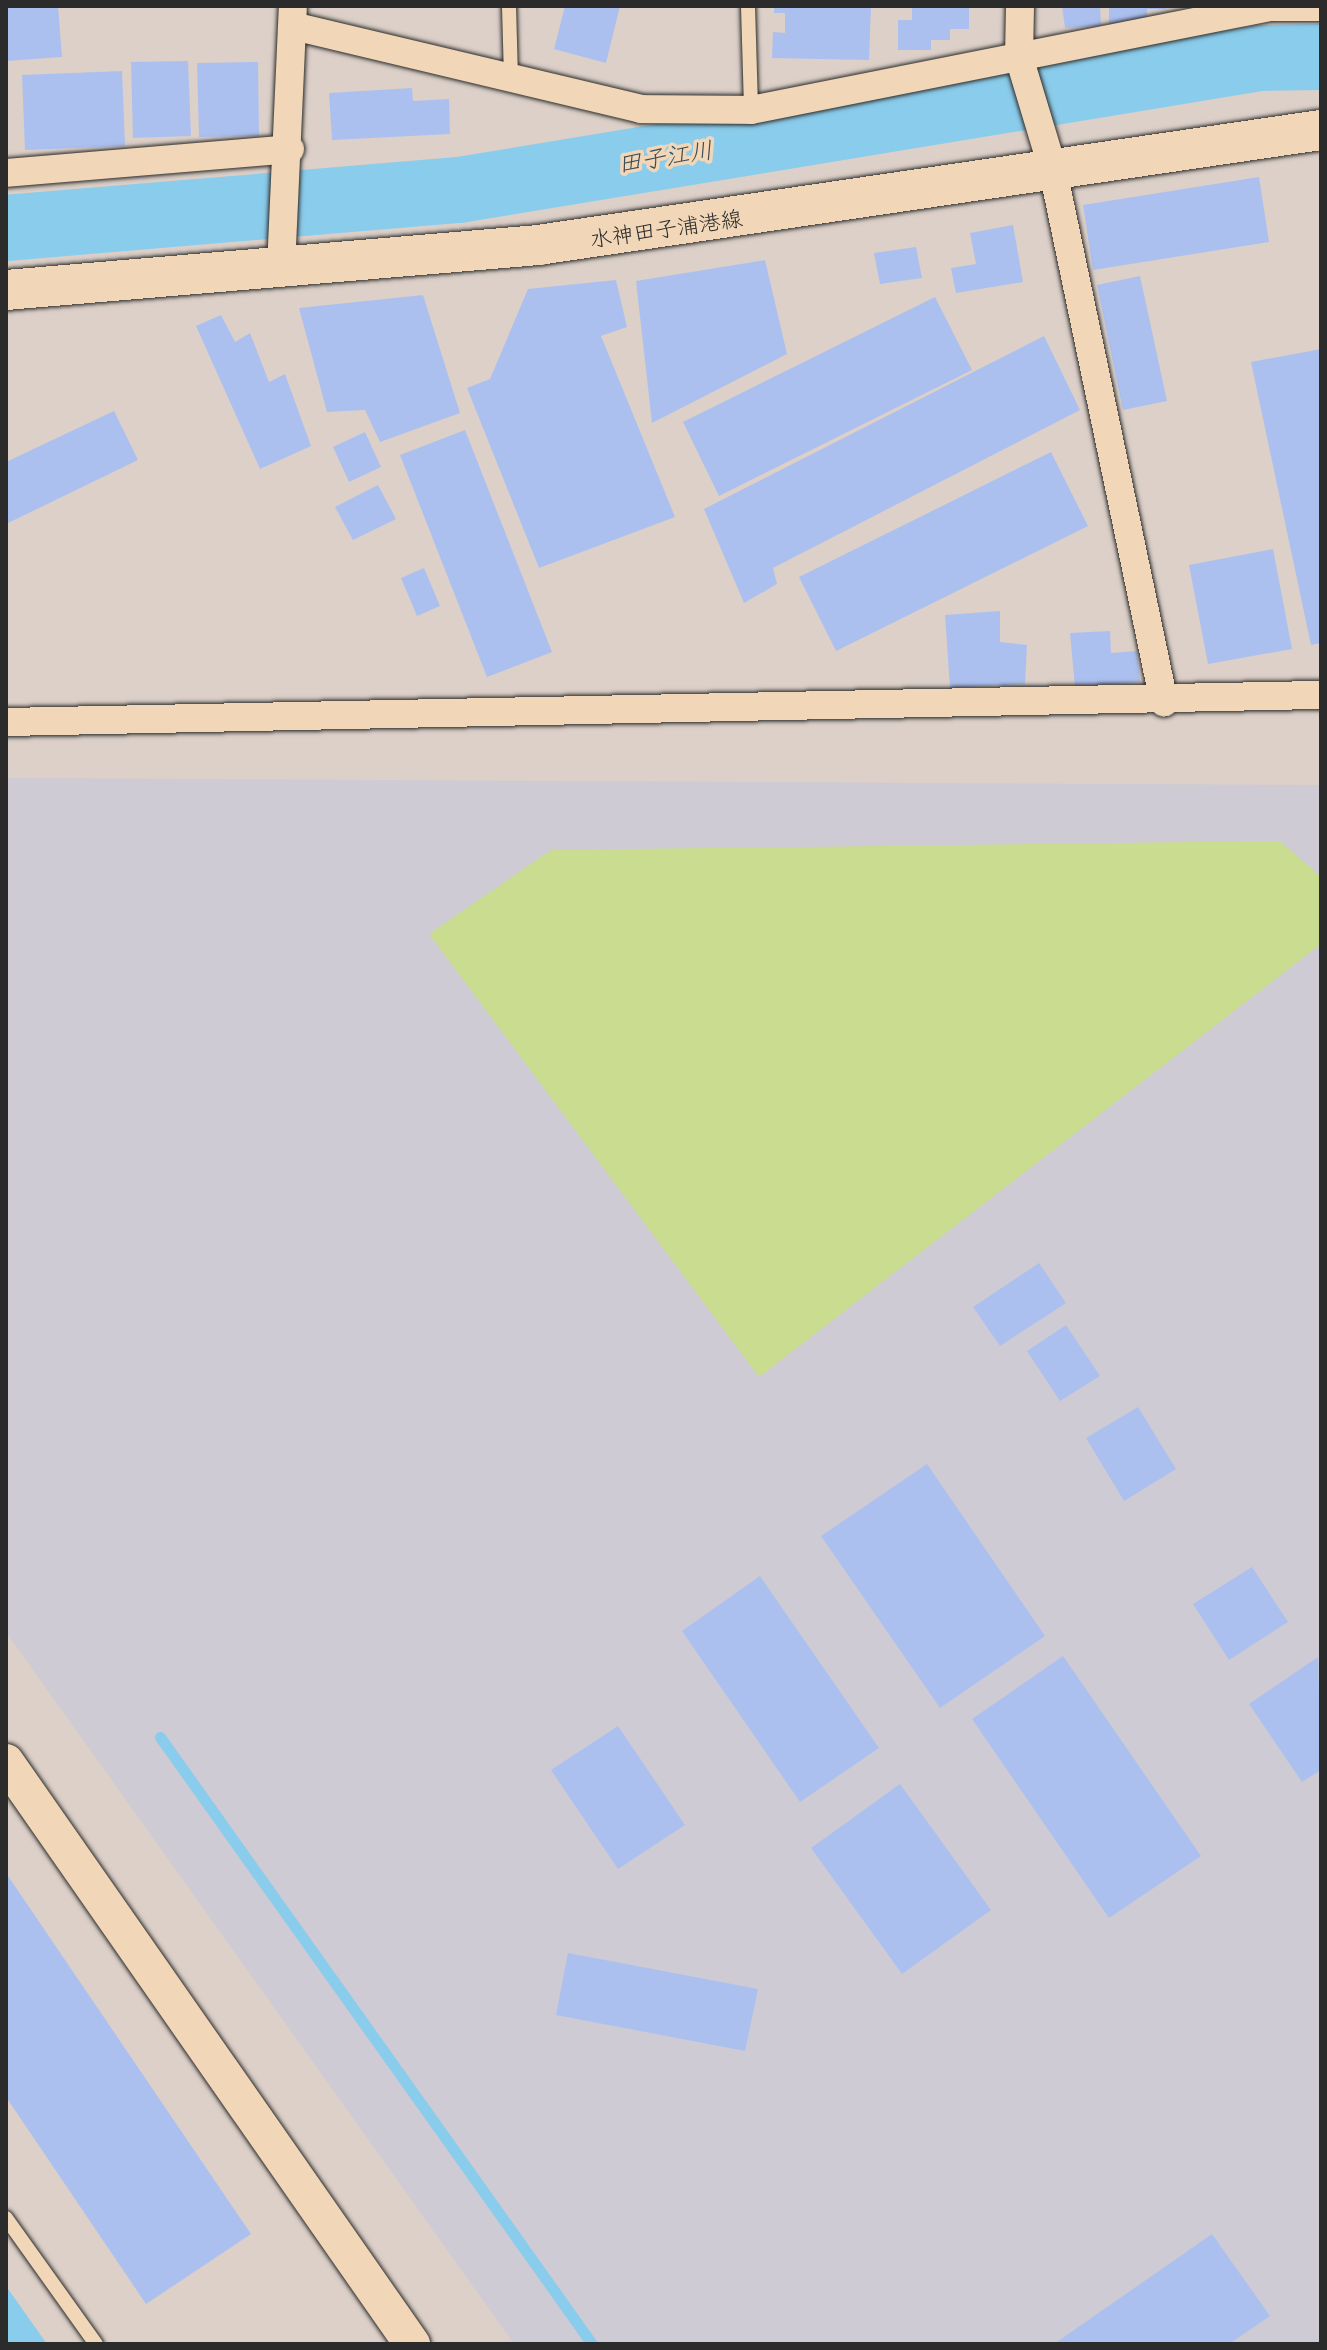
<!DOCTYPE html>
<meta charset="utf-8">
<style>
body{margin:0}
#map{position:relative;width:1327px;height:2350px;overflow:hidden;background:#dcd0c8;font-family:Mali,"Klee One",sans-serif}
div>[style]{position:absolute}
.built>*{inset:0;background:#cecbd4}
.green>*{inset:0;background:#c9dc90}
.water>*{inset:0;background:#8acceb}
.stream>*{height:11px;margin:-5.5px;padding:0 5.5px;transform-origin:5.5px;border-radius:5.5px;background:#8acceb}
.river>*{height:66px;margin:-33px;padding:0 33px;transform-origin:33px;border-radius:33px;background:#8acceb}
.building>*{inset:0;background:#acc0ef}
.roads{filter:drop-shadow(0 0 2px #2b2b2b) drop-shadow(0 0 2px #2b2b2b)}
.service>*{height:14px;margin:-7px;padding:0 7px;transform-origin:7px;border-radius:7px;background:#f1d7b8}
.minor>*{height:28px;margin:-14px;padding:0 14px;transform-origin:14px;border-radius:14px;background:#f1d7b8}
.tertiary>*{height:36px;margin:-18px;padding:0 18px;transform-origin:18px;border-radius:18px;background:#f1d7b8}
.secondary>*{height:40px;margin:-20px;padding:0 20px;transform-origin:20px;border-radius:20px;background:#f1d7b8}
span{translate:-50% -50%;white-space:nowrap;text-align:center;line-height:1.15;-webkit-text-stroke:7px #f1d7b8;paint-order:stroke}
.street-label{font-size:22px;color:#2b2b2b}
.water-label{font-size:24px;color:#3e4b51;font-style:italic}
.frame{position:absolute;inset:0;border:8px solid #2b2b2b;pointer-events:none}
</style>
<div id="map">
<div class="built">
<i style="clip-path:polygon(6px 778px,1321px 785px,1321px 2344px,514px 2344px,6px 1632px)"></i>
</div>
<div class="green">
<i style="clip-path:polygon(1280px 841px,1321px 877px,1321px 944px,759px 1377px,429px 934px,551px 850px)"></i>
</div>
<div class="water">
<i style="clip-path:polygon(6px 2286px,47px 2344px,6px 2344px)"></i>
</div>
<div class="stream">
<i style="left:160px;top:1737px;width:745px;rotate:54.56deg"></i>
</div>
<div class="river">
<i style="left:6px;top:228px;width:455px;rotate:-4.8deg"></i>
<i style="left:459px;top:190px;width:812px;rotate:-9.36deg"></i>
<i style="left:1260px;top:58px;width:61px;rotate:-0.9deg"></i>
</div>
<div class="building">
<i style="clip-path:polygon(6px 6px,58px 6px,62px 57px,6px 61px)"></i>
<i style="clip-path:polygon(565px 6px,620px 6px,606px 63px,554px 49px)"></i>
<i style="clip-path:polygon(774px 6px,871px 6px,869px 60px,772px 58px,773px 32px,785px 33px,785px 13px,774px 13px)"></i>
<i style="clip-path:polygon(912px 6px,969px 6px,969px 29px,950px 29px,950px 40px,931px 40px,931px 50px,898px 50px,898px 20px,912px 20px)"></i>
<i style="clip-path:polygon(1062px 6px,1100px 6px,1101px 26px,1065px 28px)"></i>
<i style="clip-path:polygon(1109px 6px,1166px 6px,1166px 9px,1147px 9px,1147px 21px,1109px 29px)"></i>
<i style="clip-path:polygon(188px 61px,191px 136px,133px 138px,131px 62px)"></i>
<i style="clip-path:polygon(258px 62px,259px 136px,199px 137px,197px 63px)"></i>
<i style="clip-path:polygon(122px 71px,125px 146px,25px 150px,22px 75px)"></i>
<i style="clip-path:polygon(412px 88px,413px 101px,449px 99px,450px 134px,332px 140px,329px 93px)"></i>
<i style="clip-path:polygon(1259px 177px,1269px 242px,1093px 270px,1083px 205px)"></i>
<i style="clip-path:polygon(1013px 225px,1023px 282px,956px 293px,951px 268px,976px 264px,970px 233px)"></i>
<i style="clip-path:polygon(916px 247px,922px 278px,880px 284px,874px 253px)"></i>
<i style="clip-path:polygon(765px 260px,787px 354px,652px 423px,636px 281px)"></i>
<i style="clip-path:polygon(1140px 276px,1167px 401px,1123px 410px,1097px 285px)"></i>
<i style="clip-path:polygon(616px 280px,627px 327px,601px 336px,675px 517px,539px 568px,467px 388px,490px 379px,528px 289px)"></i>
<i style="clip-path:polygon(423px 295px,460px 413px,380px 442px,365px 410px,327px 412px,299px 308px)"></i>
<i style="clip-path:polygon(935px 297px,972px 370px,719px 496px,683px 422px)"></i>
<i style="clip-path:polygon(221px 315px,235px 342px,250px 333px,269px 382px,285px 374px,311px 446px,260px 469px,196px 326px)"></i>
<i style="clip-path:polygon(1044px 336px,1080px 410px,773px 568px,777px 584px,744px 603px,704px 509px)"></i>
<i style="clip-path:polygon(1321px 349px,1321px 643px,1311px 645px,1251px 362px)"></i>
<i style="clip-path:polygon(114px 411px,138px 460px,6px 524px,6px 462px)"></i>
<i style="clip-path:polygon(465px 430px,552px 652px,487px 677px,400px 455px)"></i>
<i style="clip-path:polygon(365px 432px,381px 467px,349px 482px,333px 447px)"></i>
<i style="clip-path:polygon(1051px 452px,1088px 526px,836px 651px,799px 577px)"></i>
<i style="clip-path:polygon(378px 485px,396px 519px,353px 540px,335px 507px)"></i>
<i style="clip-path:polygon(1273px 549px,1292px 649px,1208px 664px,1189px 565px)"></i>
<i style="clip-path:polygon(424px 568px,440px 606px,417px 616px,401px 578px)"></i>
<i style="clip-path:polygon(1000px 611px,1000px 642px,1027px 645px,1025px 684px,950px 688px,945px 615px)"></i>
<i style="clip-path:polygon(1110px 631px,1111px 653px,1137px 651px,1140px 682px,1075px 687px,1070px 633px)"></i>
<i style="clip-path:polygon(1039px 1263px,1066px 1303px,1000px 1346px,973px 1307px)"></i>
<i style="clip-path:polygon(1066px 1325px,1100px 1376px,1060px 1401px,1027px 1351px)"></i>
<i style="clip-path:polygon(1138px 1407px,1176px 1469px,1124px 1501px,1086px 1438px)"></i>
<i style="clip-path:polygon(927px 1464px,1045px 1636px,940px 1708px,821px 1536px)"></i>
<i style="clip-path:polygon(1252px 1567px,1288px 1622px,1229px 1660px,1193px 1604px)"></i>
<i style="clip-path:polygon(760px 1576px,879px 1748px,800px 1802px,682px 1631px)"></i>
<i style="clip-path:polygon(1063px 1656px,1201px 1856px,1109px 1918px,972px 1719px)"></i>
<i style="clip-path:polygon(1318px 1657px,1321px 1770px,1302px 1782px,1249px 1704px)"></i>
<i style="clip-path:polygon(618px 1726px,685px 1825px,618px 1869px,551px 1770px)"></i>
<i style="clip-path:polygon(900px 1784px,991px 1910px,902px 1974px,811px 1848px)"></i>
<i style="clip-path:polygon(6px 1873px,251px 2234px,146px 2304px,6px 2097px)"></i>
<i style="clip-path:polygon(568px 1953px,758px 1989px,745px 2051px,556px 2015px)"></i>
<i style="clip-path:polygon(1212px 2234px,1270px 2316px,1229px 2344px,1054px 2344px)"></i>
</div>
<div class="roads">
<div class="service">
<i style="left:509px;top:6px;width:71px;rotate:88.4deg"></i>
<i style="left:748px;top:6px;width:104px;rotate:88.3deg"></i>
<i style="left:6px;top:2218px;width:155px;rotate:54.5deg"></i>
</div>
<div class="minor">
<i style="left:1020px;top:6px;width:51px;rotate:91.1deg"></i>
<i style="left:1019px;top:57px;width:114px;rotate:73.2deg"></i>
<i style="left:1052px;top:166px;width:548px;rotate:78.2deg"></i>
<i style="left:293px;top:26px;width:358px;rotate:13.4deg"></i>
<i style="left:641px;top:109px;width:110px;rotate:0.5deg"></i>
<i style="left:751px;top:110px;width:529px;rotate:-11.22deg"></i>
<i style="left:1270px;top:7px;width:51px"></i>
<i style="left:6px;top:173px;width:285px;rotate:-4.8deg"></i>
<i style="left:281px;top:268px;width:262px;rotate:-87.4deg"></i>
<i style="left:6px;top:722px;width:1315px;rotate:-1.18deg"></i>
</div>
<div class="tertiary">
<i style="left:6px;top:1762px;width:710px;rotate:55.1deg"></i>
</div>
<div class="secondary">
<i style="left:6px;top:290px;width:534px;rotate:-4.83deg"></i>
<i style="left:538px;top:245px;width:791px;rotate:-8.36deg"></i>
</div>
</div>
<div class="street-label">
<span style="left:666px;top:228px;rotate:-8deg">水神田子浦港線</span>
</div>
<div class="water-label">
<span style="left:665px;top:156px;rotate:-9deg">田子江川</span>
</div>
<div class="frame"></div>
</div>
